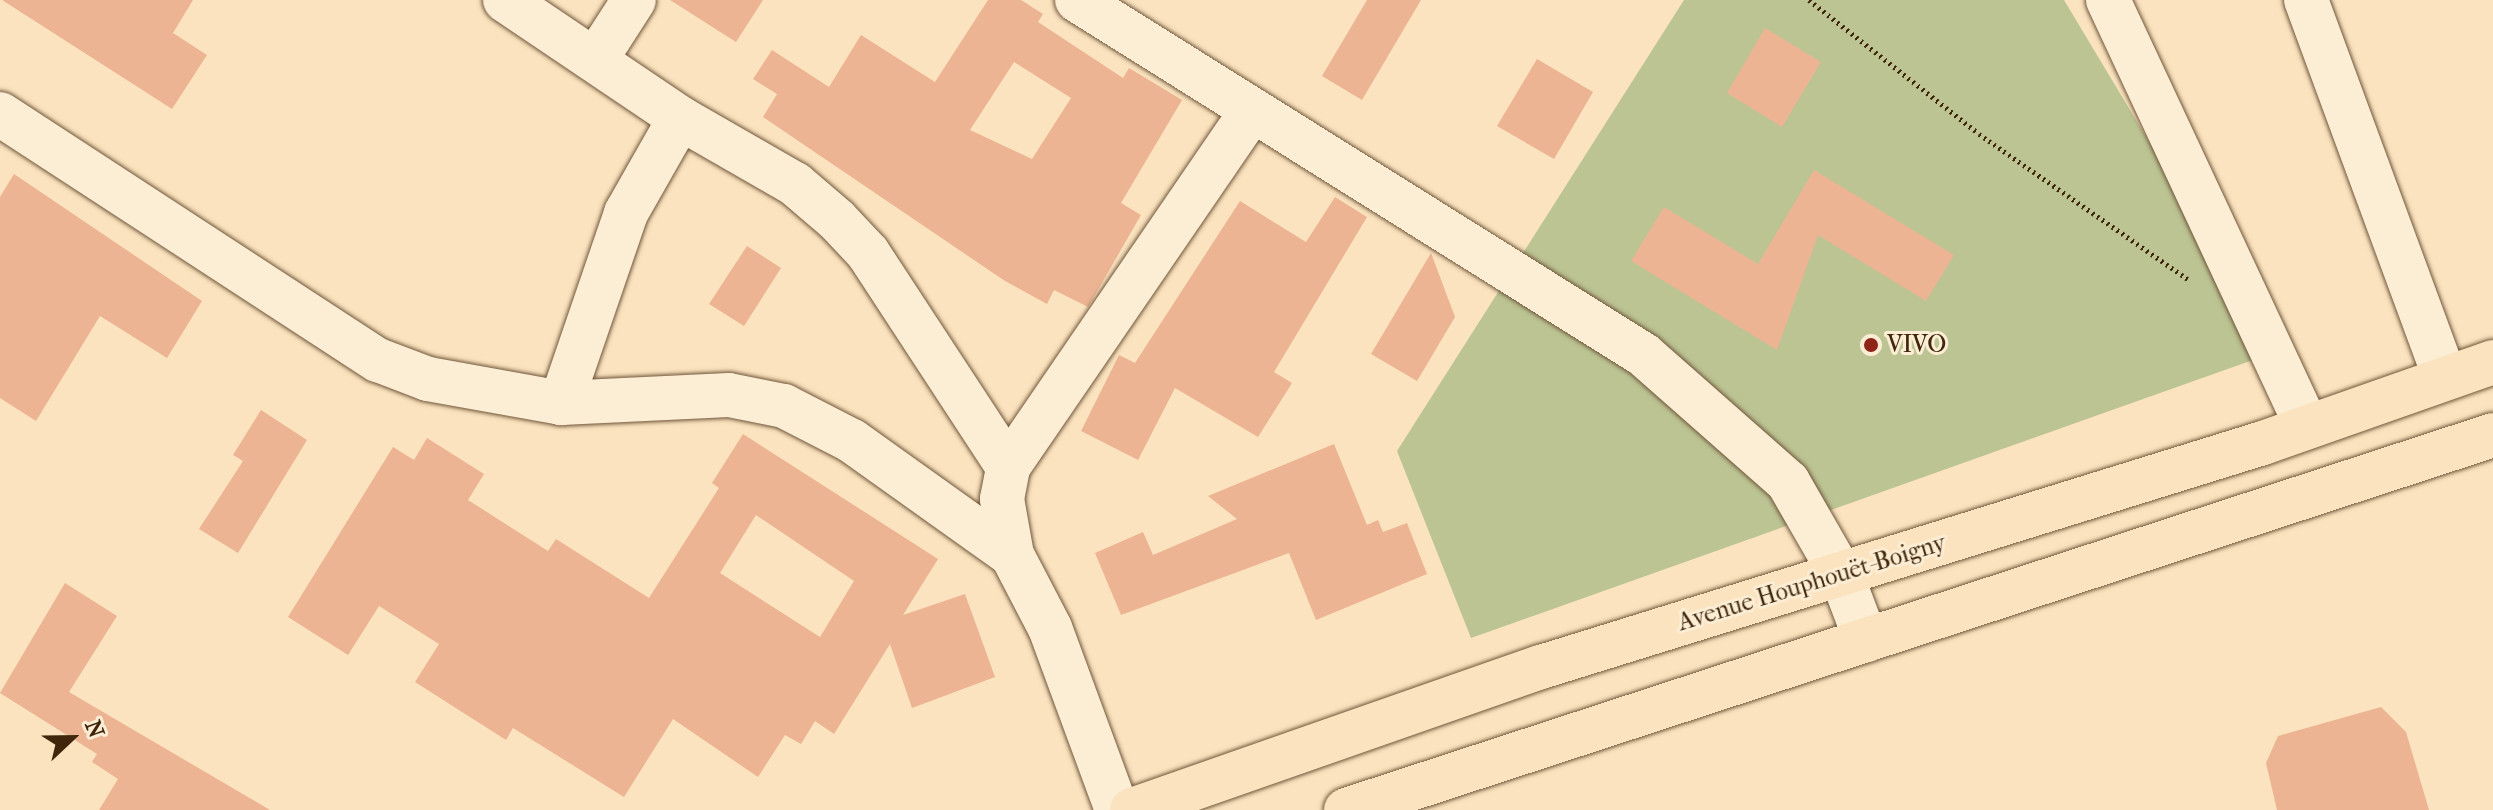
<!DOCTYPE html>
<meta charset="utf-8">
<style>
body{margin:0}
#map{position:relative;width:2493px;height:810px;overflow:hidden;background:#fbe3bf;font-family:"IM FELL French Canon",serif}
div>[style]{position:absolute}
.green>*{inset:0;background:#bcc494}
.building>*{inset:0;background:#ecb493}
.path>*{height:5px;margin-top:-2.5px;transform-origin:0;background:repeating-linear-gradient(90deg,#40270c 0 2px,transparent 0 6px)}
.roads{filter:drop-shadow(0 0 2px #6f5639) drop-shadow(0 0 2px #6f5639)}
.minor>*{height:44px;margin:-22px;padding:0 22px;transform-origin:22px;border-radius:22px;background:#fcedd5}
.highway>*{height:44px;margin:-22px;padding:0 22px;transform-origin:22px;border-radius:22px;background:#fbe3bf}
.dots>*{width:22px;height:22px;translate:-50% -50%;box-sizing:border-box;border:4px solid #fcedd5;border-radius:50%}
span{translate:-50% -50%;white-space:nowrap;text-align:center;line-height:1.15;-webkit-text-stroke:6px #fcedd5;paint-order:stroke}
.poi-label{font-size:24px;color:#40270c}
.left{translate:0 -50%;text-align:left}
.street-label{font-size:24px;color:#40270c}
.north{position:absolute;left:32px;top:698px;width:80px;height:80px;-webkit-text-stroke:6px #fcedd5;paint-order:stroke;rotate:68deg;font-size:22px;font-weight:700;line-height:32px;text-align:center;color:#40270c}
.north::after{content:'';display:block;margin:auto;width:28px;height:36px;background:#40270c;clip-path:polygon(50% 0,100% 100%,50% 72%,0 100%)}
</style>
<div id="map">
<div class="green">
<i style="clip-path:polygon(1684px 0,2064px 0,2205px 235px,2267px 355px,1471px 638px,1397px 451px)"></i>
</div>
<div class="building">
<i style="clip-path:polygon(2px 0,193px 0,173px 33px,207px 55px,172px 109px)"></i>
<i style="clip-path:polygon(670px 0,763px 0,736px 42px)"></i>
<i style="clip-path:polygon(evenodd,988px 0,1021px 0,1043px 14px,1038px 22px,1123px 78px,1129px 68px,1182px 100px,1121px 203px,1141px 215px,1088px 307px,1054px 290px,1047px 304px,1005px 281px,763px 117px,777px 94px,753px 79px,772px 50px,829px 87px,861px 35px,935px 82px,988px 0,1014px 62px,1071px 98px,1032px 159px,970px 130px,1014px 62px)"></i>
<i style="clip-path:polygon(1367px 0,1421px 0,1362px 100px,1322px 76px)"></i>
<i style="clip-path:polygon(1765px 28px,1821px 62px,1782px 127px,1727px 93px)"></i>
<i style="clip-path:polygon(1537px 59px,1593px 92px,1554px 159px,1497px 126px)"></i>
<i style="clip-path:polygon(1814px 170px,1954px 255px,1926px 301px,1818px 235px,1777px 350px,1631px 261px,1664px 207px,1758px 264px)"></i>
<i style="clip-path:polygon(14px 174px,202px 301px,167px 358px,100px 316px,36px 421px,0 398px,0 197px)"></i>
<i style="clip-path:polygon(1335px 197px,1367px 217px,1274px 372px,1292px 383px,1258px 437px,1175px 388px,1138px 460px,1081px 431px,1119px 355px,1135px 363px,1240px 201px,1306px 242px)"></i>
<i style="clip-path:polygon(747px 246px,781px 268px,744px 326px,709px 304px)"></i>
<i style="clip-path:polygon(1431px 253px,1455px 317px,1417px 381px,1371px 354px)"></i>
<i style="clip-path:polygon(261px 410px,307px 440px,238px 553px,199px 529px,243px 461px,233px 455px)"></i>
<i style="clip-path:polygon(evenodd,743px 434px,938px 559px,903px 615px,965px 594px,995px 677px,912px 708px,890px 644px,834px 734px,815px 721px,801px 744px,785px 735px,758px 777px,673px 719px,624px 797px,513px 728px,506px 740px,415px 682px,439px 644px,379px 606px,348px 655px,288px 617px,393px 447px,414px 460px,427px 438px,484px 474px,468px 500px,548px 551px,556px 539px,649px 598px,719px 488px,712px 483px,743px 434px,756px 515px,854px 581px,820px 637px,720px 573px,756px 515px)"></i>
<i style="clip-path:polygon(1334px 444px,1367px 525px,1378px 520px,1383px 532px,1407px 523px,1427px 574px,1316px 620px,1289px 553px,1121px 615px,1095px 553px,1143px 532px,1153px 555px,1237px 519px,1208px 496px)"></i>
<i style="clip-path:polygon(65px 583px,117px 616px,69px 692px,270px 810px,99px 810px,118px 779px,92px 762px,97px 754px,0 693px)"></i>
<i style="clip-path:polygon(2381px 707px,2406px 732px,2429px 810px,2277px 810px,2266px 763px,2278px 736px)"></i>
</div>
<div class="path">
<i style="left:1809px;top:0;width:216px;rotate:38.2deg"></i>
<i style="left:1979px;top:134px;width:254px;rotate:34.8deg"></i>
</div>
<div class="roads">
<div class="minor">
<i style="left:505px;top:0;width:211px;rotate:34deg"></i>
<i style="left:680px;top:118px;width:133px;rotate:29.9deg"></i>
<i style="left:795px;top:184px;width:55px;rotate:40.6deg"></i>
<i style="left:837px;top:220px;width:45px;rotate:46.8deg"></i>
<i style="left:868px;top:253px;width:256px;rotate:56.8deg"></i>
<i style="left:1077px;top:0;width:669px;rotate:32.05deg"></i>
<i style="left:1644px;top:355px;width:192px;rotate:41.4deg"></i>
<i style="left:1788px;top:482px;width:106px;rotate:60.1deg"></i>
<i style="left:1841px;top:574px;width:71px;rotate:69.3deg"></i>
<i style="left:2108px;top:0;width:471px;rotate:65deg"></i>
<i style="left:2306px;top:0;width:402px;rotate:69.8deg"></i>
<i style="left:596px;top:59px;width:70px;rotate:-57.2deg"></i>
<i style="left:0;top:114px;width:451px;rotate:33.1deg"></i>
<i style="left:378px;top:360px;width:53px;rotate:20.8deg"></i>
<i style="left:428px;top:379px;width:135px;rotate:10.2deg"></i>
<i style="left:561px;top:403px;width:168px;rotate:-2.7deg"></i>
<i style="left:729px;top:395px;width:56px;rotate:11.3deg"></i>
<i style="left:784px;top:406px;width:76px;rotate:27.2deg"></i>
<i style="left:852px;top:441px;width:196px;rotate:35.5deg"></i>
<i style="left:561px;top:403px;width:201px;rotate:-71.1deg"></i>
<i style="left:626px;top:213px;width:109px;rotate:-60.4deg"></i>
<i style="left:1117px;top:810px;width:194px;rotate:-110.2deg"></i>
<i style="left:1050px;top:628px;width:82px;rotate:-117.5deg"></i>
<i style="left:1012px;top:555px;width:57px;rotate:-100.1deg"></i>
<i style="left:1002px;top:499px;width:33px;rotate:-79deg"></i>
<i style="left:1008px;top:467px;width:430px;rotate:-55.6deg"></i>
</div>
<div class="highway">
<i style="left:1132px;top:810px;width:433px;rotate:-19.3deg"></i>
<i style="left:1541px;top:667px;width:756px;rotate:-17.24deg"></i>
<i style="left:2263px;top:443px;width:244px;rotate:-19.4deg"></i>
<i style="left:1346px;top:810px;width:1207px;rotate:-18.1deg"></i>
</div>
</div>
<div class="dots">
<i style="left:1871px;top:345px;background:#8f2418"></i>
</div>
<div class="poi-label">
<span class="left" style="left:1887px;top:345px">VIVO</span>
</div>
<div class="street-label">
<span style="left:1812px;top:583px;rotate:-17deg">Avenue Houphouët-Boigny</span>
</div>
<div class="north">N</div>
</div>
